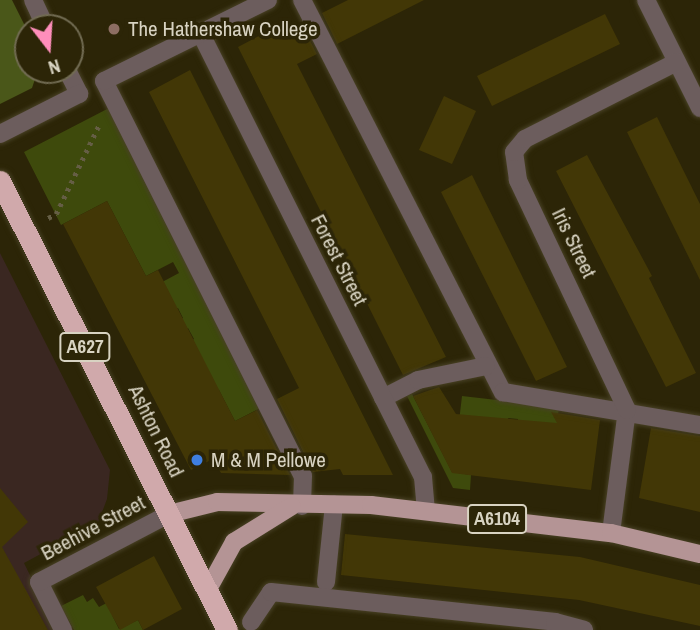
<!DOCTYPE html>
<style>
body{margin:0}
#map{position:relative;width:700px;height:630px;overflow:hidden;background:#2c2507;font-family:"Archivo Narrow",sans-serif}
div>[style]{position:absolute}
.industrial>*{inset:0;background:#3a2721}
.green>*{inset:0;background:#3e4a0c}
.forest>*{inset:0;background:#4a5719}
.building>*{inset:0;background:#423706}
.path>*{height:4.5px;margin-top:-2.25px;transform-origin:0;background:repeating-linear-gradient(90deg,#655e45 0 3.5px,transparent 0 8.5px)}
.roads{filter:drop-shadow(0 0 2px #484125) drop-shadow(0 0 2px #484125)}
.lane>*{height:18px;margin:-9px;padding:0 9px;transform-origin:9px;border-radius:9px;background:#6c5d5d}
.street>*{height:18px;margin:-9px;padding:0 9px;transform-origin:9px;border-radius:9px;background:#6c5d5d}
.primary>*{height:18px;margin:-9px;padding:0 9px;transform-origin:9px;border-radius:9px;background:#b49495}
.highway>*{height:21px;margin:-10.5px;padding:0 10.5px;transform-origin:10.5px;border-radius:10.5px;background:#d0a9ab}
.dots>*{width:19px;height:19px;translate:-50% -50%;box-sizing:border-box;border:4px solid #2c2507;border-radius:50%}
span{translate:-50% -50%;white-space:nowrap;text-align:center;line-height:1.15;-webkit-text-stroke:7px #2c2507;paint-order:stroke}
.shield-label span{padding:2px 5px;background:#2c2507;border:2px solid;border-radius:5px;-webkit-text-stroke-width:0}
.shield-label{font-size:19px;color:#d8d3c2;font-weight:700}
.poi-label{font-size:21px;color:#d8d3c2}
.left{translate:0 -50%;text-align:left}
.street-label{font-size:21px;color:#d8d3c2}
.north{position:absolute;left:14px;top:14px;width:70px;height:70px;box-sizing:border-box;background:#2c2507;border:2px solid #716b52;border-radius:50%;rotate:163deg;font-size:19px;font-weight:700;line-height:28px;text-align:center;color:#d8d3c2}
.north::after{content:'';display:block;margin:auto;width:24px;height:32px;background:#ff8ebb;clip-path:polygon(50% 0,100% 100%,50% 72%,0 100%)}
</style>
<div id="map">
<div class="industrial">
<i style="clip-path:polygon(0 253px,110px 470px,107px 499px,98px 523px,24px 563px,57px 630px,0 630px)"></i>
</div>
<div class="green">
<i style="clip-path:polygon(111px 107px,264px 406px,235px 421px,219px 390px,205px 397px,181px 346px,194px 339px,188px 328px,175px 335px,170px 325px,183px 318px,178px 308px,165px 314px,151px 288px,179px 273px,173px 262px,146px 276px,107px 201px,61px 225px,24px 152px)"></i>
<i style="clip-path:polygon(412px 394px,452px 472px,471px 475px,470px 490px,453px 488px,407px 396px)"></i>
<i style="clip-path:polygon(462px 396px,559px 407px,556px 435px,516px 437px,518px 419px,508px 418px,506px 436px,458px 430px)"></i>
<i style="clip-path:polygon(83px 595px,87px 602px,93px 598px,99px 607px,116px 598px,122px 609px,112px 615px,119px 629px,138px 620px,143px 630px,74px 630px,61px 606px)"></i>
</div>
<div class="forest">
<i style="clip-path:polygon(0 0,12px 0,28px 32px,28px 70px,38px 70px,32px 88px,0 104px)"></i>
</div>
<div class="building">
<i style="clip-path:polygon(348px 0,424px 0,337px 44px,322px 13px)"></i>
<i style="clip-path:polygon(605px 14px,620px 44px,492px 106px,477px 76px)"></i>
<i style="clip-path:polygon(301px 23px,317px 54px,297px 64px,446px 357px,403px 375px,238px 47px,278px 26px,282px 33px)"></i>
<i style="clip-path:polygon(190px 70px,393px 475px,343px 475px,340px 469px,313px 472px,277px 399px,299px 388px,149px 92px)"></i>
<i style="clip-path:polygon(444px 96px,476px 111px,452px 164px,419px 150px)"></i>
<i style="clip-path:polygon(657px 117px,700px 204px,700px 280px,627px 132px)"></i>
<i style="clip-path:polygon(587px 155px,652px 276px,649px 278px,696px 373px,666px 387px,556px 171px)"></i>
<i style="clip-path:polygon(472px 175px,567px 367px,536px 381px,441px 192px)"></i>
<i style="clip-path:polygon(107px 201px,146px 276px,158px 270px,235px 421px,257px 410px,290px 475px,221px 473px,213px 459px,191px 470px,63px 224px)"></i>
<i style="clip-path:polygon(439px 387px,456px 414px,557px 423px,551px 412px,600px 420px,591px 490px,452px 473px,413px 396px)"></i>
<i style="clip-path:polygon(651px 428px,700px 436px,700px 512px,639px 498px)"></i>
<i style="clip-path:polygon(0 488px,28px 522px,2px 547px,48px 630px,0 630px)"></i>
<i style="clip-path:polygon(345px 534px,580px 557px,700px 585px,700px 626px,579px 600px,341px 575px)"></i>
<i style="clip-path:polygon(154px 556px,182px 609px,143px 630px,138px 620px,120px 630px,96px 587px)"></i>
</div>
<div class="path">
<i style="left:48px;top:218px;width:9px;rotate:-27deg"></i>
<i style="left:56px;top:214px;width:101px;rotate:-64.2deg"></i>
</div>
<div class="roads">
<div class="lane">
<i style="left:33px;top:0;width:31px;rotate:65deg"></i>
<i style="left:302px;top:0;width:441px;rotate:62.9deg"></i>
<i style="left:503px;top:392px;width:200px;rotate:9.5deg"></i>
<i style="left:67px;top:70px;width:27px;rotate:63deg"></i>
<i style="left:104px;top:81px;width:442px;rotate:63.3deg"></i>
<i style="left:303px;top:476px;width:30px;rotate:92deg"></i>
<i style="left:383px;top:398px;width:39px;rotate:-27deg"></i>
<i style="left:418px;top:380px;width:69px;rotate:-11.6deg"></i>
<i style="left:39px;top:582px;width:54px;rotate:63.4deg"></i>
<i style="left:326px;top:582px;width:78px;rotate:-84.1deg"></i>
<i style="left:251px;top:622px;width:36px;rotate:-56deg"></i>
<i style="left:271px;top:592px;width:286px;rotate:6deg"></i>
<i style="left:555px;top:622px;width:30px;rotate:15deg"></i>
</div>
<div class="street">
<i style="left:646px;top:0;width:121px;rotate:63.4deg"></i>
<i style="left:200px;top:32px;width:498px;rotate:63.4deg"></i>
<i style="left:423px;top:477px;width:33px;rotate:85deg"></i>
<i style="left:104px;top:81px;width:183px;rotate:-26.3deg"></i>
<i style="left:0;top:134px;width:89px;rotate:-26.9deg"></i>
<i style="left:611px;top:533px;width:124px;rotate:-82.6deg"></i>
<i style="left:627px;top:410px;width:255px;rotate:-115.4deg"></i>
<i style="left:518px;top:180px;width:28px;rotate:-98deg"></i>
<i style="left:514px;top:152px;width:17px;rotate:-50deg"></i>
<i style="left:525px;top:139px;width:170px;rotate:-26.9deg"></i>
<i style="left:39px;top:582px;width:147px;rotate:-27.6deg"></i>
</div>
<div class="primary">
<i style="left:169px;top:514px;width:49px;rotate:-14deg"></i>
<i style="left:217px;top:502px;width:154px;rotate:1.1deg"></i>
<i style="left:371px;top:505px;width:242px;rotate:6.7deg"></i>
<i style="left:611px;top:533px;width:91px;rotate:13.3deg"></i>
<i style="left:207px;top:591px;width:56px;rotate:-61.1deg"></i>
<i style="left:234px;top:542px;width:68px;rotate:-31.8deg"></i>
</div>
<div class="highway">
<i style="left:0;top:181px;width:503px;rotate:63.18deg"></i>
</div>
</div>
<div class="dots">
<i style="left:114px;top:29px;background:#8d6e63"></i>
<i style="left:197px;top:460px;background:#3f7fe0"></i>
</div>
<div class="shield-label">
<span style="left:85px;top:347px">A627</span>
<span style="left:497px;top:519px">A6104</span>
</div>
<div class="poi-label">
<span class="left" style="left:128px;top:29px">The Hathershaw College</span>
<span class="left" style="left:211px;top:460px">M &amp; M Pellowe</span>
</div>
<div class="street-label">
<span style="left:574px;top:243px;rotate:64deg">Iris Street</span>
<span style="left:339px;top:260px;rotate:63deg">Forest Street</span>
<span style="left:156px;top:431px;rotate:64deg">Ashton Road</span>
<span style="left:93px;top:528px;rotate:-28deg">Beehive Street</span>
</div>
<div class="north">N</div>
</div>
